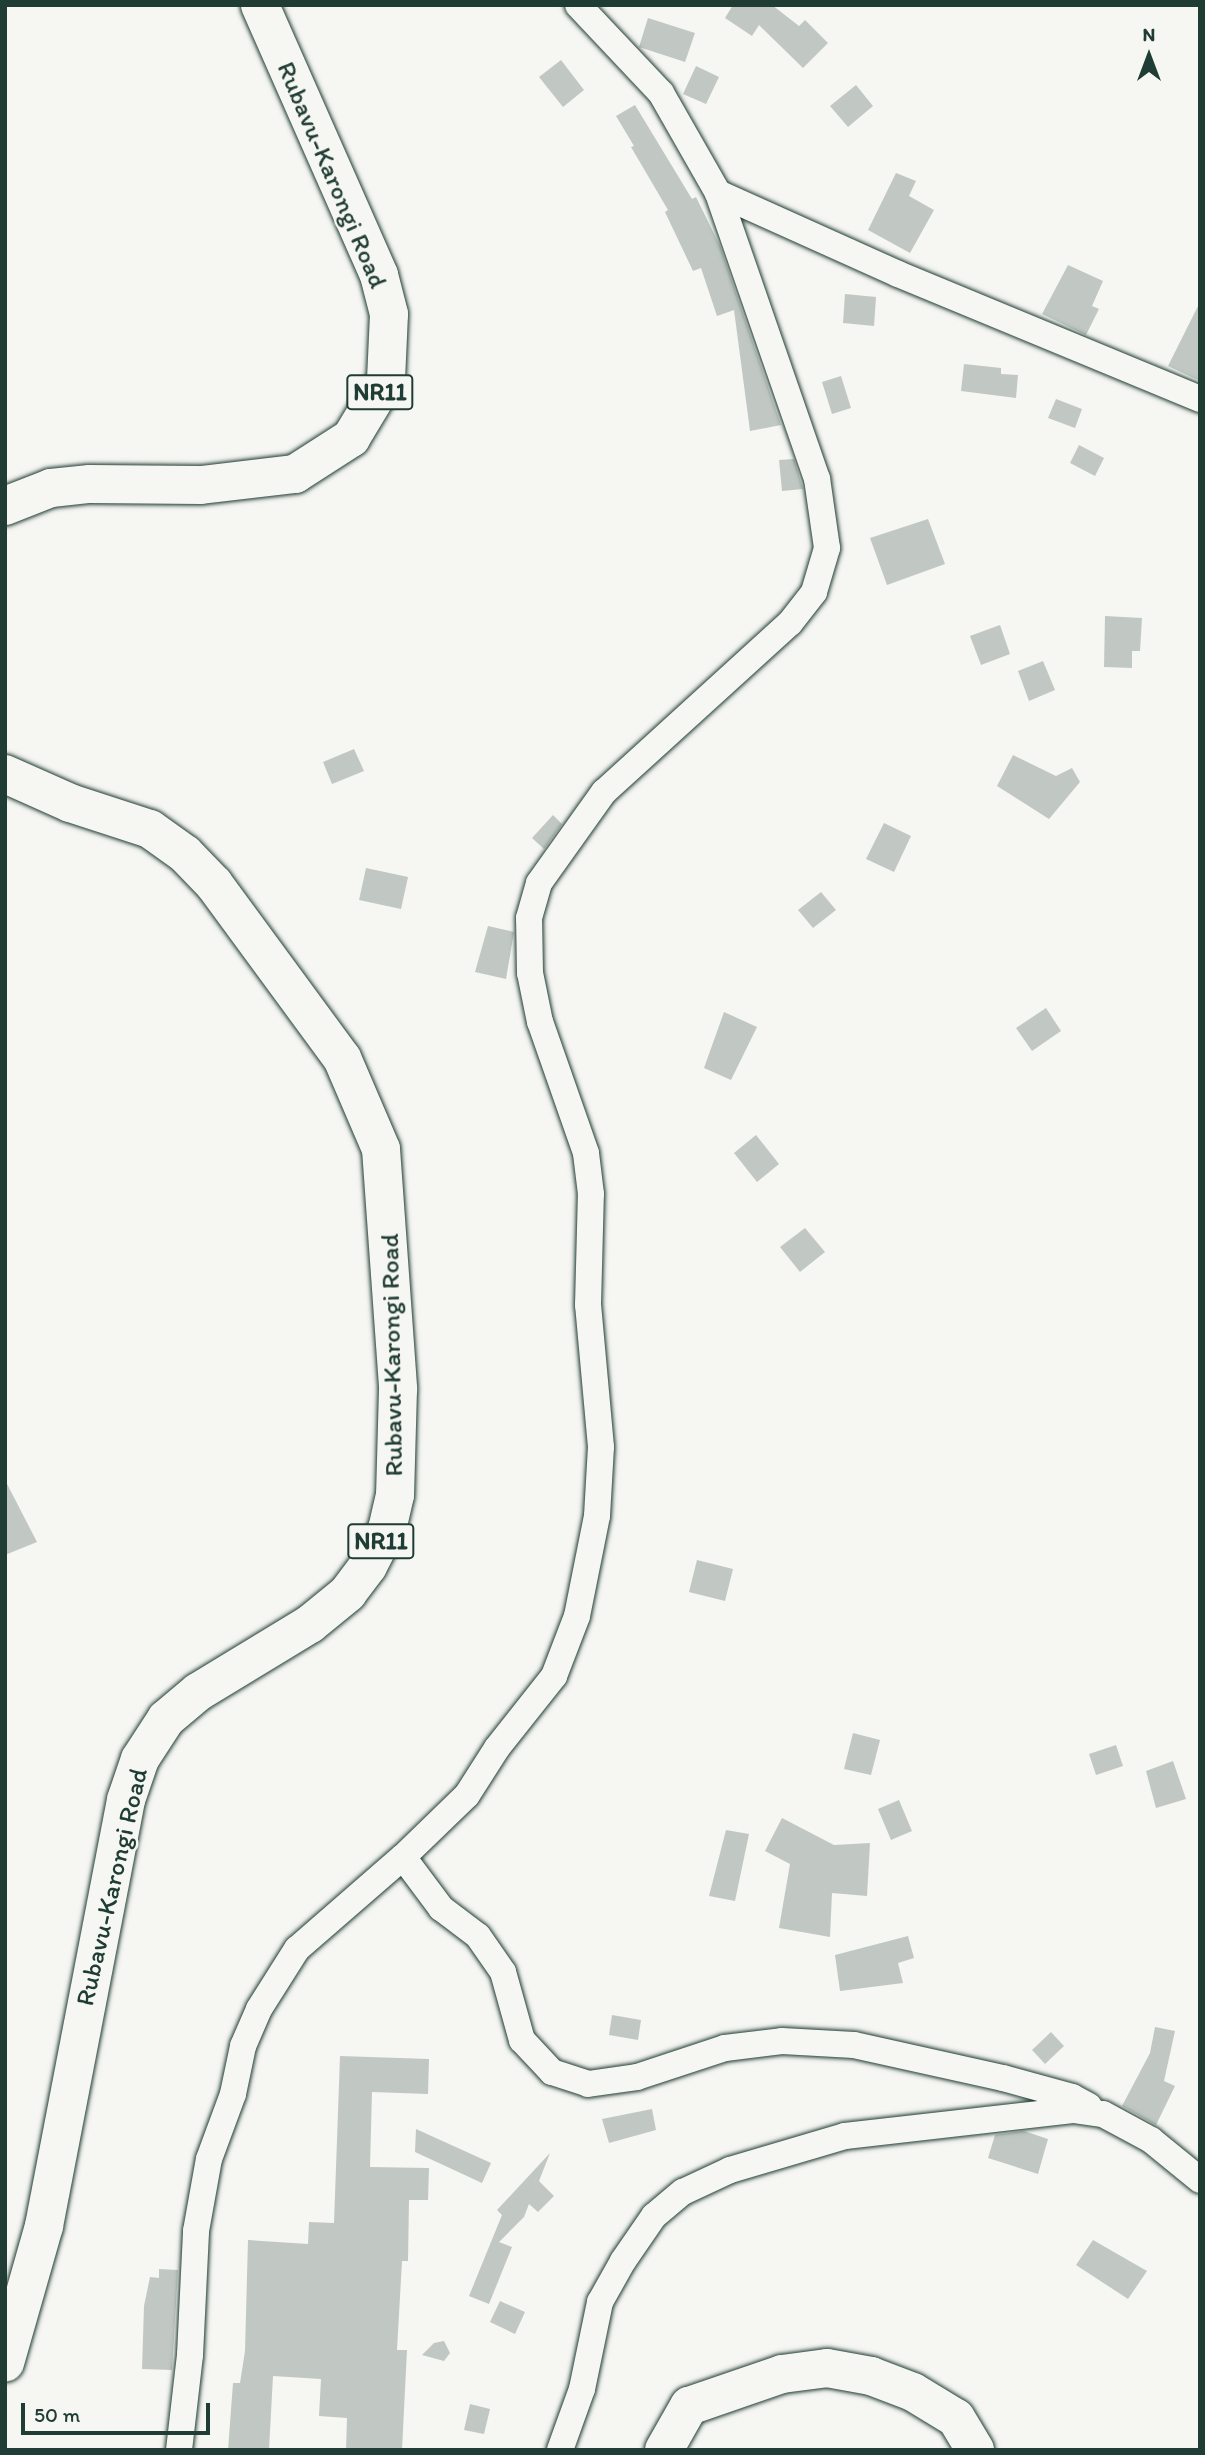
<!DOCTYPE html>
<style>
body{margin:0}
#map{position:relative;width:1205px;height:2455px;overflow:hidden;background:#f6f6f2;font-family:Itim,sans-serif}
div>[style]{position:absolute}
.building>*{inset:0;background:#c1c8c3}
.roads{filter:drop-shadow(0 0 2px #1f3d34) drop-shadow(0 0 2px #1f3d34)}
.street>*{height:26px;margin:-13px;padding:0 13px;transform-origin:13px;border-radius:13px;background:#f6f6f2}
.secondary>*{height:38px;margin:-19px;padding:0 19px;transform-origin:19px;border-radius:19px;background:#f6f6f2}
.highway>*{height:38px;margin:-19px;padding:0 19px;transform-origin:19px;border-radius:19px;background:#f6f6f2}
span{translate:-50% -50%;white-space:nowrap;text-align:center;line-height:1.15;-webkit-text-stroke:5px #f6f6f2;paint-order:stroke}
.shield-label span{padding:2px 5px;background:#f6f6f2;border:2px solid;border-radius:5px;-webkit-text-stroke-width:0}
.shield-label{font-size:24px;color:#1f3d34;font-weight:700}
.street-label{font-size:26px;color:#1f3d34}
.frame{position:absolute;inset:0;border:7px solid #1f3d34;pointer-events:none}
.north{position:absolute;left:1114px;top:21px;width:70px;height:70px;-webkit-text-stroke:5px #f6f6f2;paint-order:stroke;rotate:0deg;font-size:19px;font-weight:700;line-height:28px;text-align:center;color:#1f3d34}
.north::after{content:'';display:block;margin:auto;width:24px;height:32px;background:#1f3d34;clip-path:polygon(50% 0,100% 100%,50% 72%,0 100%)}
.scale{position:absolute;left:21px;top:2403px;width:189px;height:32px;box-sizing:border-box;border:4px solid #1f3d34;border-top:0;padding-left:9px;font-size:21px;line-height:24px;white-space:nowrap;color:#1f3d34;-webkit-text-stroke:5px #f6f6f2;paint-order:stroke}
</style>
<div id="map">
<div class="building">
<i style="clip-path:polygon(733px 5px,772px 5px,799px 26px,805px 20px,828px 43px,803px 68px,759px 25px,752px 36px,725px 18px)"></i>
<i style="clip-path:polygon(648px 18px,695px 33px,685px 62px,639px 47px)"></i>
<i style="clip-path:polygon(561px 60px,584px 90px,563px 107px,539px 77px)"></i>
<i style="clip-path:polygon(696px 66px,719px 77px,706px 104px,683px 94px)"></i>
<i style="clip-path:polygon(856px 85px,873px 106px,848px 127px,830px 106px)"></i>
<i style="clip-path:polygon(635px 105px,692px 199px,696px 197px,720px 246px,781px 425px,750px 431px,734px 310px,717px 316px,701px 268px,693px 271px,665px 212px,668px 210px,631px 147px,634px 146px,616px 116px)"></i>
<i style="clip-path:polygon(896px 173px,916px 181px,909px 196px,934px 210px,910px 253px,868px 230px)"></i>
<i style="clip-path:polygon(1068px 265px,1103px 281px,1092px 306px,1099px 309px,1086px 335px,1042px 314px)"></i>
<i style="clip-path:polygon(845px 294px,876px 297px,874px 326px,843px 323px)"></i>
<i style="clip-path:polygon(1200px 302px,1200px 381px,1168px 366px)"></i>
<i style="clip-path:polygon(964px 364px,1001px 368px,1001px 374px,1018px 375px,1016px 398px,961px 391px)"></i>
<i style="clip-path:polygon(841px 376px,851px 408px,832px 414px,822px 382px)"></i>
<i style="clip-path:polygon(1056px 399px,1082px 409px,1075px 428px,1048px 418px)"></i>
<i style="clip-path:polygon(1079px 445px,1104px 458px,1095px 476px,1070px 463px)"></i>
<i style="clip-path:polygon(794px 459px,803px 489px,782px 491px,779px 460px)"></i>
<i style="clip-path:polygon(928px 519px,945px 564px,887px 585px,870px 538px)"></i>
<i style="clip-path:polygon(1105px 616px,1142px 618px,1140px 651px,1132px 651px,1132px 668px,1104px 667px)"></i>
<i style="clip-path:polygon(1000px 625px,1010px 654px,981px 665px,970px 636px)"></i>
<i style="clip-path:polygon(1043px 661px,1055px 690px,1029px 701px,1018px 671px)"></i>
<i style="clip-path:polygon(354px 749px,364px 771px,332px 784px,323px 762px)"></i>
<i style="clip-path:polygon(1013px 755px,1056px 776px,1072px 768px,1080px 782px,1049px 819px,997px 786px)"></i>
<i style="clip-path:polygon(553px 815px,562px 824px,544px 849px,532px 838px)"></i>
<i style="clip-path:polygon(884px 823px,911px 836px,894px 872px,866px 859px)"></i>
<i style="clip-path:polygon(366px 868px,408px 877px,401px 909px,359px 900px)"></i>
<i style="clip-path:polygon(821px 892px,836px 910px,813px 928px,798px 910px)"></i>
<i style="clip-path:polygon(488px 926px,514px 932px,506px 979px,475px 972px)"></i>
<i style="clip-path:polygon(1046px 1008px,1061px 1031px,1032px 1051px,1016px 1028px)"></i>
<i style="clip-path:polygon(724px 1012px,757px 1027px,731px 1080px,704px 1068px)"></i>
<i style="clip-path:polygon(756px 1135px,779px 1164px,757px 1182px,734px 1153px)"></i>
<i style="clip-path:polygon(805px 1228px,825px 1252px,800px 1272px,780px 1247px)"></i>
<i style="clip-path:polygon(5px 1480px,37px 1542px,5px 1555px)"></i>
<i style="clip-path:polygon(697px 1560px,733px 1569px,725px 1601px,689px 1592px)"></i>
<i style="clip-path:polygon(853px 1733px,880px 1740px,871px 1775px,844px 1769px)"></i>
<i style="clip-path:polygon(1116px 1745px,1123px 1766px,1096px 1775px,1089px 1754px)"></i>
<i style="clip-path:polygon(1173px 1761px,1186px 1799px,1156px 1808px,1146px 1771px)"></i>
<i style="clip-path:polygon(899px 1800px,912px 1831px,891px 1840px,878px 1809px)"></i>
<i style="clip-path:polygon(782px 1818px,834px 1845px,870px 1843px,867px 1896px,832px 1893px,830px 1937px,779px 1928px,790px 1864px,765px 1851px)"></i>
<i style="clip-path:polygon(726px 1830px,749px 1834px,735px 1901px,709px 1896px)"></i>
<i style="clip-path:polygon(908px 1936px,914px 1958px,898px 1963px,903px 1983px,840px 1991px,835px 1955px)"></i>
<i style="clip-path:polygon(612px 2015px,641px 2020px,638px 2040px,609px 2035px)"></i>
<i style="clip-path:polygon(1155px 2027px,1175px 2031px,1164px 2081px,1175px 2086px,1156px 2125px,1122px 2106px,1150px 2053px)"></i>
<i style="clip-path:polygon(1051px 2032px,1064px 2046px,1045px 2064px,1032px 2050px)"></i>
<i style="clip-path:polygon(340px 2056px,429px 2059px,428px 2094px,372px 2092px,370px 2167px,429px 2168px,428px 2200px,409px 2200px,408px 2261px,402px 2261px,397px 2350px,407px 2350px,402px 2450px,346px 2450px,347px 2418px,319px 2416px,321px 2379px,273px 2376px,269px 2450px,228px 2450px,233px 2383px,240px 2383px,245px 2351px,248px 2240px,308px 2244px,309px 2222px,334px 2223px)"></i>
<i style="clip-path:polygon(652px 2109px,656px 2130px,609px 2143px,602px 2119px)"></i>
<i style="clip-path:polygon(416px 2129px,491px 2163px,482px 2183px,415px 2152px)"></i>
<i style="clip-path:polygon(1024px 2131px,1048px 2139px,1038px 2174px,988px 2158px,995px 2135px)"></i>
<i style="clip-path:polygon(550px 2153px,539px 2181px,554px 2196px,538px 2212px,529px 2204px,524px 2217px,499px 2242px,512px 2247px,489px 2304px,469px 2296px,502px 2215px,497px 2210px)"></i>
<i style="clip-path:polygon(1093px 2240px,1147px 2271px,1128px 2299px,1076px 2265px)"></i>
<i style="clip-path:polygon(159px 2269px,178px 2270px,172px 2370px,142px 2369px,144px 2306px,150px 2277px,159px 2278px)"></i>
<i style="clip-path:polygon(500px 2301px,525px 2312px,515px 2334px,490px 2322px)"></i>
<i style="clip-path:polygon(444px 2341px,450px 2353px,444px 2361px,422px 2355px,434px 2343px)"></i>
<i style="clip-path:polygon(470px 2404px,490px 2409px,484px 2434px,464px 2430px)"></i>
</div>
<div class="roads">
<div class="street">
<i style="left:718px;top:193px;width:197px;rotate:24.2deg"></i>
<i style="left:898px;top:274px;width:327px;rotate:22.5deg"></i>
<i style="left:403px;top:1857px;width:64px;rotate:53.3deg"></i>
<i style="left:441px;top:1908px;width:46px;rotate:37.1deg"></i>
<i style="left:478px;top:1936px;width:44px;rotate:55.2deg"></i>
<i style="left:503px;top:1972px;width:71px;rotate:74.4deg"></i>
<i style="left:522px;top:2040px;width:44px;rotate:46.8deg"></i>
<i style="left:552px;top:2072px;width:38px;rotate:18deg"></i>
<i style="left:588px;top:2084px;width:49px;rotate:-8.1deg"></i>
<i style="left:637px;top:2077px;width:93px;rotate:-18.2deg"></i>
<i style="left:725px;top:2048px;width:57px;rotate:-7deg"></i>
<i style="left:782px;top:2041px;width:72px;rotate:3.2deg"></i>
<i style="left:854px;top:2045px;width:153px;rotate:12.5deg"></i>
<i style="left:1003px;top:2078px;width:72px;rotate:15.4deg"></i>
<i style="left:1072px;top:2097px;width:19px;rotate:28deg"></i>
<i style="left:179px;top:2450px;width:96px;rotate:-83.4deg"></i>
<i style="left:190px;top:2355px;width:124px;rotate:-87.2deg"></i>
<i style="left:196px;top:2231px;width:73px;rotate:-79.8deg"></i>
<i style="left:209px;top:2159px;width:69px;rotate:-69.7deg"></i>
<i style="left:233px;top:2094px;width:49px;rotate:-78.2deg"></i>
<i style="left:243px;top:2046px;width:40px;rotate:-66.6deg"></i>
<i style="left:259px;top:2009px;width:71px;rotate:-57.7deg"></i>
<i style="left:297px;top:1949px;width:140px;rotate:-41deg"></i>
<i style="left:403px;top:1857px;width:89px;rotate:-44.1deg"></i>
<i style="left:467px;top:1795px;width:56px;rotate:-57.4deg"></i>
<i style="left:497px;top:1748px;width:92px;rotate:-51.6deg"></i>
<i style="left:554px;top:1676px;width:64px;rotate:-69deg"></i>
<i style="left:577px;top:1616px;width:102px;rotate:-78.7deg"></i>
<i style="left:597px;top:1516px;width:69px;rotate:-86.7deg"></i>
<i style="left:601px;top:1447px;width:143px;rotate:-95.2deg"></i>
<i style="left:588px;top:1305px;width:111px;rotate:-88.5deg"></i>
<i style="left:591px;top:1194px;width:41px;rotate:-97deg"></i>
<i style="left:586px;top:1153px;width:139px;rotate:-109.3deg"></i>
<i style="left:540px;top:1022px;width:50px;rotate:-101.5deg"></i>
<i style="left:530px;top:973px;width:55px;rotate:-91deg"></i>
<i style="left:529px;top:918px;width:36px;rotate:-74deg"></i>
<i style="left:539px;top:883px;width:112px;rotate:-54.5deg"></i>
<i style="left:604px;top:792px;width:251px;rotate:-42.3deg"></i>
<i style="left:790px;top:623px;width:39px;rotate:-52deg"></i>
<i style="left:814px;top:592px;width:46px;rotate:-73.5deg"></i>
<i style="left:827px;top:548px;width:70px;rotate:-98.2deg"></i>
<i style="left:817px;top:479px;width:303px;rotate:-109.1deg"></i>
<i style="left:718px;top:193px;width:115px;rotate:-119.7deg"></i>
<i style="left:661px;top:93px;width:121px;rotate:-133.3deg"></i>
<i style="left:560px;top:2450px;width:65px;rotate:-70.2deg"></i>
<i style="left:582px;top:2389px;width:89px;rotate:-78.3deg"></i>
<i style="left:600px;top:2302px;width:47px;rotate:-60.7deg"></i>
<i style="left:623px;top:2261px;width:55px;rotate:-55.4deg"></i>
<i style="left:654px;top:2216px;width:38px;rotate:-40deg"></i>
<i style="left:683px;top:2192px;width:52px;rotate:-25.1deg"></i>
<i style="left:730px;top:2170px;width:120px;rotate:-16.5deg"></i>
<i style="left:845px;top:2136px;width:229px;rotate:-6.5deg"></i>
<i style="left:1073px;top:2110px;width:30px;rotate:8deg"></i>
<i style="left:1103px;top:2114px;width:55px;rotate:28.4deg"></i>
<i style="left:1151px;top:2140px;width:63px;rotate:39.2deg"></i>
</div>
<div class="secondary">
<i style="left:664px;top:2450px;width:51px;rotate:-60.4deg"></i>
<i style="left:689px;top:2406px;width:98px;rotate:-19deg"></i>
<i style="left:782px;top:2374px;width:45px;rotate:-7.6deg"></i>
<i style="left:827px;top:2368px;width:45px;rotate:10.3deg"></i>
<i style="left:871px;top:2376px;width:45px;rotate:20.9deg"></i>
<i style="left:913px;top:2392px;width:50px;rotate:31.2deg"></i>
<i style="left:956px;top:2418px;width:37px;rotate:59deg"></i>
</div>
<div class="highway">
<i style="left:5px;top:506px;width:49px;rotate:-21.4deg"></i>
<i style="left:51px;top:488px;width:39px;rotate:-6deg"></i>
<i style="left:90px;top:484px;width:111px;rotate:0.5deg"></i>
<i style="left:201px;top:485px;width:95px;rotate:-6.7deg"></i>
<i style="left:295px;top:474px;width:67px;rotate:-32.7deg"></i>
<i style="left:351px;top:438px;width:68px;rotate:-58.9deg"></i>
<i style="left:386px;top:380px;width:66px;rotate:-87.4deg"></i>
<i style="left:389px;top:314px;width:40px;rotate:-104.4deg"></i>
<i style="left:379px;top:275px;width:295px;rotate:-113.8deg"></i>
<i style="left:5px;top:774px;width:71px;rotate:24deg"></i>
<i style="left:70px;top:803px;width:84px;rotate:18deg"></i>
<i style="left:150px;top:829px;width:43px;rotate:35.5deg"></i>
<i style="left:185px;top:854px;width:42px;rotate:46deg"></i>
<i style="left:214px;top:884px;width:216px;rotate:53.7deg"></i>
<i style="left:342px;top:1058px;width:99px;rotate:66.8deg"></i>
<i style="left:381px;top:1149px;width:241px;rotate:85.9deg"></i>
<i style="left:398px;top:1389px;width:106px;rotate:91.6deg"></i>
<i style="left:395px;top:1495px;width:35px;rotate:103deg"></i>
<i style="left:387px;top:1529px;width:42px;rotate:117.2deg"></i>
<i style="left:368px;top:1566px;width:34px;rotate:127deg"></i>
<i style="left:348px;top:1593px;width:49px;rotate:140.8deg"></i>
<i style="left:310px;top:1624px;width:131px;rotate:148.7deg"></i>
<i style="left:198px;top:1692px;width:42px;rotate:139.8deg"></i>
<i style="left:166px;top:1719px;width:48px;rotate:123deg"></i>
<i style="left:140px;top:1759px;width:43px;rotate:108.9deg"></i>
<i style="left:126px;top:1800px;width:434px;rotate:100.9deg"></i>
<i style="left:44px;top:2226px;width:142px;rotate:105.9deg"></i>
</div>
</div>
<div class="shield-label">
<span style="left:380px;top:392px">NR11</span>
<span style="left:381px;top:1541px">NR11</span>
</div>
<div class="street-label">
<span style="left:332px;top:175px;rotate:67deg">Rubavu-Karongi Road</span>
<span style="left:392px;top:1355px;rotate:-91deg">Rubavu-Karongi Road</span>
<span style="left:112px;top:1887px;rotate:-77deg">Rubavu-Karongi Road</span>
</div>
<div class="frame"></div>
<div class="north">N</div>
<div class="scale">50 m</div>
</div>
